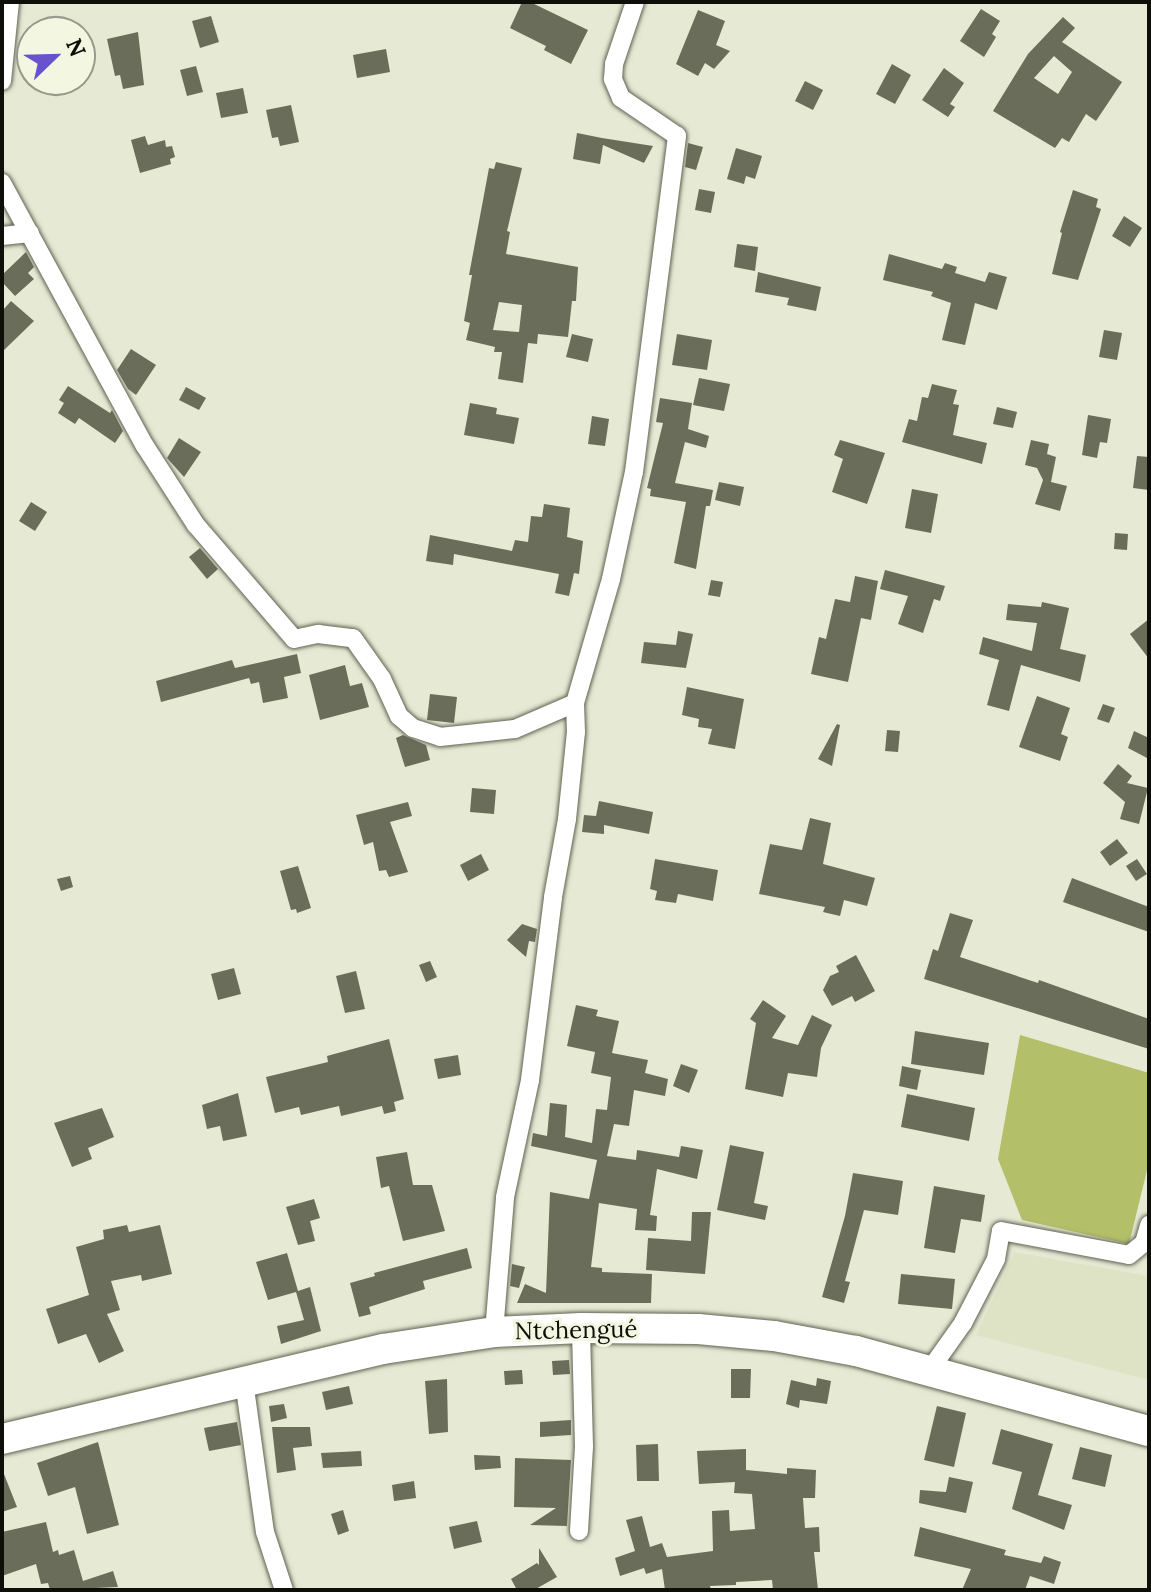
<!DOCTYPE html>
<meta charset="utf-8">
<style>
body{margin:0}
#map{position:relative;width:1151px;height:1592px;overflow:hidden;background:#e6ead5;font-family:Lora,serif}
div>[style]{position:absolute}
.built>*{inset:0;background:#dee3c6}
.forest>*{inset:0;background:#b4bf69}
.building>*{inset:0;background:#6a6d5a}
.roads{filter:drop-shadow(0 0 2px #5f6250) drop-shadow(0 0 2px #5f6250)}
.minor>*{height:18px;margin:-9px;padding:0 9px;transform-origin:9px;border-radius:9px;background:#fff}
.primary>*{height:30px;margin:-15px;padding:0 15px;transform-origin:15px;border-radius:15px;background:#fff}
span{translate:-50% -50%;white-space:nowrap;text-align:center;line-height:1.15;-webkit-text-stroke:6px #f3f7e2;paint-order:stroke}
.street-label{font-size:24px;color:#0e0f08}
.frame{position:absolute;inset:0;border:4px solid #0e0f08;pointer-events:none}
.north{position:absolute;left:16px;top:16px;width:80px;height:80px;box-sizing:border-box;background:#f3f7e2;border:2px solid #979a8b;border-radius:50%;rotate:67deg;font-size:22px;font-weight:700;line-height:32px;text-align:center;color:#0e0f08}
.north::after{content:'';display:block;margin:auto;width:28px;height:36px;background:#6953cc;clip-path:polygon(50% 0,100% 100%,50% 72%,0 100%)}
</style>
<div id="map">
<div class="built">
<i style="clip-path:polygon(1015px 1252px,1149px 1276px,1149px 1380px,976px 1335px)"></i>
</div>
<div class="forest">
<i style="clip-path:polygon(1020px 1035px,1149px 1073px,1149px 1162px,1129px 1244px,1022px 1220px,998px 1159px)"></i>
</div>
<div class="building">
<i style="clip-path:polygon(522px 2px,530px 2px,588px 30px,571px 64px,544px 50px,546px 46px,510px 28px)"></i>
<i style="clip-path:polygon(981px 9px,1000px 21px,992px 34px,996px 37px,984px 57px,960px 41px)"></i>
<i style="clip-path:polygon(698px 10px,725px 21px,716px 45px,730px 51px,714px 69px,705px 63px,698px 76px,676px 64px)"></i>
<i style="clip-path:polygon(211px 16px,219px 42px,200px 48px,192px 21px)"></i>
<i style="clip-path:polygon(evenodd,1063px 17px,1075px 28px,1062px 42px,1122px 82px,1096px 121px,1086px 114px,1069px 142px,1062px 138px,1055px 148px,993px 111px,1028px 54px,1063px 17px,1054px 56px,1072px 72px,1058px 94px,1034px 78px,1054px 56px)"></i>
<i style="clip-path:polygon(138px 32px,144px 85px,123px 89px,120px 75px,115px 76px,107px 39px)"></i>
<i style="clip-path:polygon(386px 49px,390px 72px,357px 78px,353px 55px)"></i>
<i style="clip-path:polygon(892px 64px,911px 75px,895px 104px,876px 94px)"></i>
<i style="clip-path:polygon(196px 66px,203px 92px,187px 96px,180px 70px)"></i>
<i style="clip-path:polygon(944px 68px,964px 83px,950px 104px,955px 107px,948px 117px,922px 100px)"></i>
<i style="clip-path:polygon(805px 81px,823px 90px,813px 110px,795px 101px)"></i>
<i style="clip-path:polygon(243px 88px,248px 113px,221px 118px,216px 93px)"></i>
<i style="clip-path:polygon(291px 105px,299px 142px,280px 146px,278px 137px,272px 138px,266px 110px)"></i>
<i style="clip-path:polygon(577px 133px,602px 138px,653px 146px,644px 163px,603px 145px,600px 164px,573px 159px)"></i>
<i style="clip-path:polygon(145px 136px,148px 145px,165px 140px,166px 147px,172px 146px,175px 157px,170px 159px,171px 164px,140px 173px,131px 140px)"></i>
<i style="clip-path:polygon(688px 143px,703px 147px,696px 170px,685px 167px)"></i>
<i style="clip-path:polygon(736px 148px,762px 156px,755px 179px,746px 176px,744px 184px,727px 179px)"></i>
<i style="clip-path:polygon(evenodd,496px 162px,522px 168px,507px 231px,510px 232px,506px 254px,578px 267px,576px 301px,572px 301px,568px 337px,538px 334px,537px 344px,528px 343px,523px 383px,498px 379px,502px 352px,494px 352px,495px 347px,466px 340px,470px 323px,464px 321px,472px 275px,469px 275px,489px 168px,494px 169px,496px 162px,499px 302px,522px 305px,519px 332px,493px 330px,499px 302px)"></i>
<i style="clip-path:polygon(699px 189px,715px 192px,711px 213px,695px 210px)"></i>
<i style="clip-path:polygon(1073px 190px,1098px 199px,1096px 207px,1101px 209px,1078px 280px,1052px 274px,1062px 233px,1060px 232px)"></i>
<i style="clip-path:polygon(1124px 216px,1142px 228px,1130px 247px,1112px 236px)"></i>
<i style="clip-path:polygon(737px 244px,758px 247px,755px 271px,734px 267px)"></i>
<i style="clip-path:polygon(26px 252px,34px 267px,28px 273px,34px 279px,15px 296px,2px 282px,2px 275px)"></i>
<i style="clip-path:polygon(889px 254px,942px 269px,945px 263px,957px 267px,955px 273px,985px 282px,989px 272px,1007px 277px,997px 310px,975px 303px,965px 345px,942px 340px,951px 303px,931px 296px,933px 292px,883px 280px)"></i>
<i style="clip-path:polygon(758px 272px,821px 287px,816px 311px,787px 305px,789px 298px,755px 292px)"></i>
<i style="clip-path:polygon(11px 301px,34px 321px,2px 352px,2px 311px)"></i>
<i style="clip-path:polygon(1104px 330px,1122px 333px,1117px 360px,1099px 357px)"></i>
<i style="clip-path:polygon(572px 334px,593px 339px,588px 362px,566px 357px)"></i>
<i style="clip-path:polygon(677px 334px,712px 340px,707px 370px,672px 365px)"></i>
<i style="clip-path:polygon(131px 349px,156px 365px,136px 395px,128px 389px,117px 370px)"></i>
<i style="clip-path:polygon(699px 378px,730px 384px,724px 411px,693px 405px)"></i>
<i style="clip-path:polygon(932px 384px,957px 390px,953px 404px,959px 405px,953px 435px,987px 443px,982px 464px,902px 442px,909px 419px,917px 421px,922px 397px,928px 398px)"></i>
<i style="clip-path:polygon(68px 386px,110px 413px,112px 410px,123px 431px,115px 443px,79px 418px,75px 424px,58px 413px,64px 403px,59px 400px)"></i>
<i style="clip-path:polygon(186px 387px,206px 398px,199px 410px,179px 400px)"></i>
<i style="clip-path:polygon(660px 398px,692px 403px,688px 429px,709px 436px,706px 448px,685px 442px,675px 483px,713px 490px,710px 506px,706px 506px,696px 569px,674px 563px,686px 502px,650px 496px,651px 489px,647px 488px,663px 423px,656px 422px)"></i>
<i style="clip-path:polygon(470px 403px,497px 408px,496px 414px,519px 418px,514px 444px,464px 435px)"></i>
<i style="clip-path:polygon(997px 407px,1017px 412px,1013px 428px,993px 424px)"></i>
<i style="clip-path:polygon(1088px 415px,1111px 419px,1107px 443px,1100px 442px,1097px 458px,1082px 455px)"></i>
<i style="clip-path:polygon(592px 416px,609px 419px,605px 446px,588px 444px)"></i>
<i style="clip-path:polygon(179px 438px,201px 452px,184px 477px,167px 458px)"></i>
<i style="clip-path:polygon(840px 440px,885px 453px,867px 504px,832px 492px,843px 459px,834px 455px)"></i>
<i style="clip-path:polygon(1031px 440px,1049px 444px,1047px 454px,1056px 457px,1051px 482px,1067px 486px,1060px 511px,1035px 504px,1043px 480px,1037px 468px,1025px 465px)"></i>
<i style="clip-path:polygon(1137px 456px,1149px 457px,1149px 490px,1133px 488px)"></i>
<i style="clip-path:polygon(719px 482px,744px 487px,740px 506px,715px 500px)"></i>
<i style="clip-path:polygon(912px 489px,938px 494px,931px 533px,905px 528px)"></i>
<i style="clip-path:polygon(31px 502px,47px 512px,35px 531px,19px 521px)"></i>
<i style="clip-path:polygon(544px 504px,570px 508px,567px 537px,583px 541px,579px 574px,574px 573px,569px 596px,555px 593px,559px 574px,454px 554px,453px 565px,426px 561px,430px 535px,512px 551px,515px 540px,528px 542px,531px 516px,542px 517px)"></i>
<i style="clip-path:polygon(1115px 533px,1128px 534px,1127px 550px,1114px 549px)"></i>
<i style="clip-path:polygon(200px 548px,218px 569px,207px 579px,189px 557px)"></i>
<i style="clip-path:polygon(885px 570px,945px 586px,940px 601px,934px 599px,923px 633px,898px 624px,908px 596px,880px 589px)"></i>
<i style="clip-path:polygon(855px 576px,878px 581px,871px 620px,861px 618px,848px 682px,811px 674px,819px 637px,826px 639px,835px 599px,850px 602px)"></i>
<i style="clip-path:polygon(711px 580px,723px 582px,720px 597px,708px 595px)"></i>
<i style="clip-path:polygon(1042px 602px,1069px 608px,1060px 649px,1086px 655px,1080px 682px,1021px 665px,1009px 711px,987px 705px,999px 660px,979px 654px,983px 637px,1032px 651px,1037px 623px,1006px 620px,1008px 604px,1041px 607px)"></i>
<i style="clip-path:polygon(1149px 619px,1149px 659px,1130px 634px)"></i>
<i style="clip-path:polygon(678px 631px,693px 634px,686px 668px,641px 663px,644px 642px,676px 645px)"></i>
<i style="clip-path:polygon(297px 654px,301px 673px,284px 677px,288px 698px,263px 703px,259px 682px,251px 684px,249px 678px,161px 702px,156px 681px,232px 660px,235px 668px)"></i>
<i style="clip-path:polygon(345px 665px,350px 686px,362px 683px,369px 707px,320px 720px,309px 675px)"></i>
<i style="clip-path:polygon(687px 687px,744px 699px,735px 749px,708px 744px,712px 729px,698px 727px,699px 719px,682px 715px)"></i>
<i style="clip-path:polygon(430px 694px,457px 697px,454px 723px,427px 720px)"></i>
<i style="clip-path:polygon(1037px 696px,1070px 708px,1061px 734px,1068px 737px,1060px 761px,1019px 747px)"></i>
<i style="clip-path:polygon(1103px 704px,1115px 708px,1109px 723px,1097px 719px)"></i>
<i style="clip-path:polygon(837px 724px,840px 725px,832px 766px,818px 759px)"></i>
<i style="clip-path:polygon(887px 730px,900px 731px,898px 752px,885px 751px)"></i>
<i style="clip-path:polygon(1134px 731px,1149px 738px,1149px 759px,1128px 748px)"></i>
<i style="clip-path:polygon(403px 735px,426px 745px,430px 760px,405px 767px,396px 738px)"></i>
<i style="clip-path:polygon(1118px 764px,1132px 776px,1127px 783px,1148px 788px,1139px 824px,1120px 819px,1125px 802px,1103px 783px)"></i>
<i style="clip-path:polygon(472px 788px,496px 790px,494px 814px,470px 812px)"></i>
<i style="clip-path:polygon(599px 801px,653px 812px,649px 834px,604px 825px,604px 834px,582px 832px,584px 815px,596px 816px)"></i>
<i style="clip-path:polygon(408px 802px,412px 816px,390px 822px,408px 872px,389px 877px,386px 870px,379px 871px,373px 842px,364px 845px,356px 815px)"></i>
<i style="clip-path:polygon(810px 818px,831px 823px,823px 864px,875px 878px,867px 906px,844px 900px,840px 916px,823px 912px,825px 907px,759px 894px,770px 844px,802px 850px)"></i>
<i style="clip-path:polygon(1117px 839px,1128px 853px,1110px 866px,1100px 852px)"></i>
<i style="clip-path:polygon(481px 854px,489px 870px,468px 881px,460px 865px)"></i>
<i style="clip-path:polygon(655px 859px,718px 870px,713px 901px,678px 894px,676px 903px,655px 900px,657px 891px,650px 889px)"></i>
<i style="clip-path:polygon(1137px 859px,1147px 874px,1136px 881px,1126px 866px)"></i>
<i style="clip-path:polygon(298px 866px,311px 908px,297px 913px,296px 909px,291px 910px,280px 871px)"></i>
<i style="clip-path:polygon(70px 876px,73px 887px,61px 891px,57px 879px)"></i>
<i style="clip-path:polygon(1072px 878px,1149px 907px,1149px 932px,1063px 902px)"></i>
<i style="clip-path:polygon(950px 913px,973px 920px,960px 957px,1038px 983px,1039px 980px,1149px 1019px,1149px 1049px,924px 979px,933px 949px,938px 951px)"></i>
<i style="clip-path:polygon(522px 924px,537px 929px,535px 942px,529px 941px,526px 957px,507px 940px)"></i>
<i style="clip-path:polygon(856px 955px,875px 991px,855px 1002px,852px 996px,832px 1006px,823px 990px,830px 976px,839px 972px,836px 966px)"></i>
<i style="clip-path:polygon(430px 961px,437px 977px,426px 982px,419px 965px)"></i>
<i style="clip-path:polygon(234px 968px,241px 994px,218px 1000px,211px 974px)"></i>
<i style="clip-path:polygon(356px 971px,365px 1009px,345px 1013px,336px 976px)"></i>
<i style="clip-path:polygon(763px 1000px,786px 1016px,772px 1038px,798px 1045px,812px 1015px,832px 1025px,821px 1048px,817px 1077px,788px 1073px,783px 1097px,745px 1089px,756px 1023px,750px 1019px)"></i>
<i style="clip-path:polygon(576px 1005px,598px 1010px,596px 1016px,619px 1021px,612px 1053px,648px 1060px,645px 1073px,668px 1079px,665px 1096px,634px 1090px,629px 1126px,614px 1124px,607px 1156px,636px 1160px,637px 1150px,679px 1157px,681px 1146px,703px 1150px,697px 1179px,657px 1169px,650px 1215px,657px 1216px,656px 1231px,635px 1230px,637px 1209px,599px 1203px,591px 1267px,602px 1268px,602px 1272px,652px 1274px,651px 1303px,517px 1303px,525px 1284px,546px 1293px,550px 1192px,589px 1199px,597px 1160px,531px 1146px,533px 1133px,547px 1136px,550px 1103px,567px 1105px,565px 1137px,592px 1143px,596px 1109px,607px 1110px,611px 1077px,591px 1073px,595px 1052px,567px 1046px)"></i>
<i style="clip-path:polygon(915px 1031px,989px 1043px,984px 1075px,911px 1064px)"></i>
<i style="clip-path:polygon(389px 1039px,404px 1099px,394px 1102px,396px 1111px,384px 1114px,382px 1106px,341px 1116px,339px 1106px,301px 1115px,299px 1107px,275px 1113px,266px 1077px,328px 1062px,327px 1056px)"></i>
<i style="clip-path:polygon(458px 1055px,461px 1075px,438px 1079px,434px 1059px)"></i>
<i style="clip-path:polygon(681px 1064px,698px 1070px,689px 1093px,673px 1086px)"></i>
<i style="clip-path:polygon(902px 1066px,921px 1070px,917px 1090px,899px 1086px)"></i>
<i style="clip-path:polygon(238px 1093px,247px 1136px,223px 1141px,220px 1126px,207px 1129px,202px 1105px)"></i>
<i style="clip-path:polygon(907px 1094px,975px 1108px,969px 1141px,901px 1127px)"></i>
<i style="clip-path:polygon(102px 1108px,114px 1137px,88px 1148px,92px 1159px,72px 1167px,54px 1123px)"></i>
<i style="clip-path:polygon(730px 1145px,764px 1152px,754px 1203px,768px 1206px,765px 1220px,717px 1210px)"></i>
<i style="clip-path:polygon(407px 1152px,413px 1185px,432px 1185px,445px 1231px,403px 1241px,389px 1186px,381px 1188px,376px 1157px)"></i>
<i style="clip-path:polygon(853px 1173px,903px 1181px,898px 1215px,864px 1210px,845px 1281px,850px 1282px,844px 1303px,822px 1297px,845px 1216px)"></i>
<i style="clip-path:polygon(934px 1186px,985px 1195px,981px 1222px,961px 1219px,955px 1253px,924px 1248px)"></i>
<i style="clip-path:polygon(314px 1199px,320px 1218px,310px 1221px,315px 1241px,298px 1245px,286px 1207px)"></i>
<i style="clip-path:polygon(692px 1212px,711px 1212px,705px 1274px,646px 1270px,648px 1238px,691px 1241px)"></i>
<i style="clip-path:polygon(127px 1225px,129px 1232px,160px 1225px,172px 1274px,142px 1281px,141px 1275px,111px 1281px,120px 1310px,107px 1314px,124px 1351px,99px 1363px,86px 1334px,58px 1344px,46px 1309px,89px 1295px,76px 1247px,104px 1239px,103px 1230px)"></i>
<i style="clip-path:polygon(467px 1248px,472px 1268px,423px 1281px,425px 1289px,369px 1307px,371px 1314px,359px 1317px,350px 1283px,375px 1276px,374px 1273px)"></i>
<i style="clip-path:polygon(287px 1253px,298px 1291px,310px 1287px,321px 1331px,281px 1344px,277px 1326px,304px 1320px,296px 1292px,268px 1300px,256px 1262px)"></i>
<i style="clip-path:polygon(512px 1264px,525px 1267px,519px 1288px,510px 1286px)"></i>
<i style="clip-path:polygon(901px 1274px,955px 1279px,952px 1309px,898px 1304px)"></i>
<i style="clip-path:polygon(569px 1360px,570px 1374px,553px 1375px,552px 1361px)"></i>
<i style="clip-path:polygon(731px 1369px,751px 1369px,750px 1398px,731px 1398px)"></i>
<i style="clip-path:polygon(522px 1370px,523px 1384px,505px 1385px,504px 1371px)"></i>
<i style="clip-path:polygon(817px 1378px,831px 1381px,827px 1404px,800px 1400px,799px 1408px,786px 1404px,791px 1380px,816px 1386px)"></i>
<i style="clip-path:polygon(447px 1379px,448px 1432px,429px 1434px,425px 1381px)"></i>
<i style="clip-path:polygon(349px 1386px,353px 1404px,326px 1410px,322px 1392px)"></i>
<i style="clip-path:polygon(284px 1404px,287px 1418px,271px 1422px,269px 1406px)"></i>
<i style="clip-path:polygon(937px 1406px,966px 1413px,954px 1467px,924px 1460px)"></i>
<i style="clip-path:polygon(571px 1420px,571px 1435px,540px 1437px,540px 1422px)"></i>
<i style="clip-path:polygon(237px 1422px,241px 1445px,209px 1451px,204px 1428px)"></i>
<i style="clip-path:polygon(272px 1427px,310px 1427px,312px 1446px,293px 1448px,296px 1470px,277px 1473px)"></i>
<i style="clip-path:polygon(1001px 1429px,1053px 1444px,1038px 1495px,1072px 1505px,1064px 1530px,1012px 1509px,1022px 1472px,992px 1464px)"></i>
<i style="clip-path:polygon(98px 1442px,119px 1525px,87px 1534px,75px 1487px,48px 1496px,37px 1463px)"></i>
<i style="clip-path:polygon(658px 1444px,659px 1481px,637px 1481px,636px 1445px)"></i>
<i style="clip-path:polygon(1080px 1447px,1112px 1455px,1105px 1487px,1072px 1479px)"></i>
<i style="clip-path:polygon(746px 1449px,746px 1470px,787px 1474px,787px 1468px,816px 1470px,815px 1498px,803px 1498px,805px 1528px,819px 1527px,820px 1552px,814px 1552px,818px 1590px,773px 1590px,772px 1580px,736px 1582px,736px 1585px,710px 1586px,711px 1590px,665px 1590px,662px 1569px,646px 1574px,644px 1568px,620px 1576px,615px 1558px,635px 1551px,626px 1520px,642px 1516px,650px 1547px,662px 1543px,667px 1557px,713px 1551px,712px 1511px,729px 1510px,730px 1531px,755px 1529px,752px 1494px,734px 1493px,735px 1482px,699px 1484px,697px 1451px)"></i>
<i style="clip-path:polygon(361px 1451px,362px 1466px,323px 1468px,321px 1453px)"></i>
<i style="clip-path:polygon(474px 1455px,500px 1456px,501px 1468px,475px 1470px)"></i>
<i style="clip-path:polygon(515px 1458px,571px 1460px,567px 1526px,530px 1525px,556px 1508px,514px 1507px)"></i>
<i style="clip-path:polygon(2px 1469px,17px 1507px,2px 1512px)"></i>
<i style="clip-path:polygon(949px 1477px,973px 1482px,966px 1513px,919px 1503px,920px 1490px,946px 1492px)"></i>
<i style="clip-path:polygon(414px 1481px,416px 1498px,394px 1501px,392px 1485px)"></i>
<i style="clip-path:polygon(343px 1510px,349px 1531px,338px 1535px,331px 1514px)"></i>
<i style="clip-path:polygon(477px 1521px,482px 1542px,454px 1549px,449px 1527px)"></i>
<i style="clip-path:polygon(46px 1522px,53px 1552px,58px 1550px,59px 1555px,74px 1550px,83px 1581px,113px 1571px,118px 1587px,50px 1590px,48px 1583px,41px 1584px,36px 1564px,2px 1576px,2px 1532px)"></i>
<i style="clip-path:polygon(920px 1527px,1006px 1550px,1004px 1555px,1041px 1563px,1044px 1556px,1061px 1562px,1054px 1584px,1030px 1576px,1025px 1590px,962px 1590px,971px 1569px,914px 1556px)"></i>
<i style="clip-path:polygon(539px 1548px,557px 1577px,534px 1590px,517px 1590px,511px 1579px,537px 1563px,539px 1565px)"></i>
</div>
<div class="roads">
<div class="minor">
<i style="left:2px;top:81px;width:79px;rotate:-84.2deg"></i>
<i style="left:2px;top:183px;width:299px;rotate:61.5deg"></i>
<i style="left:145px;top:446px;width:94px;rotate:57.2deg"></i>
<i style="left:196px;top:525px;width:150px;rotate:49.3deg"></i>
<i style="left:294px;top:639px;width:25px;rotate:-12deg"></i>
<i style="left:318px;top:634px;width:35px;rotate:7deg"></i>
<i style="left:353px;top:638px;width:50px;rotate:54.7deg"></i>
<i style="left:382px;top:679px;width:41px;rotate:65.3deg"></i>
<i style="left:399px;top:716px;width:18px;rotate:41deg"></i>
<i style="left:413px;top:728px;width:28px;rotate:18deg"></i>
<i style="left:440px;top:737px;width:75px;rotate:-6.1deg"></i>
<i style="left:515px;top:729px;width:65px;rotate:-23.4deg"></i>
<i style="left:2px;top:236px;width:28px;rotate:-6deg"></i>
<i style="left:494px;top:1332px;width:135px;rotate:-85.3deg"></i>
<i style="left:505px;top:1197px;width:120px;rotate:-77.9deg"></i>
<i style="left:530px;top:1080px;width:184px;rotate:-82.8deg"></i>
<i style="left:553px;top:897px;width:79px;rotate:-79.8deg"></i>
<i style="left:567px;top:819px;width:87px;rotate:-84.1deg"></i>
<i style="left:576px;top:732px;width:29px;rotate:-92deg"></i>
<i style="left:575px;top:703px;width:129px;rotate:-73.8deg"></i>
<i style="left:611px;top:579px;width:109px;rotate:-77.9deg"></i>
<i style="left:634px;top:472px;width:339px;rotate:-82.7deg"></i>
<i style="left:677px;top:136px;width:68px;rotate:-145.8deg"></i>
<i style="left:621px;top:98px;width:21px;rotate:-113deg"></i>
<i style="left:613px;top:79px;width:15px;rotate:-86deg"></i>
<i style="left:614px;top:64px;width:65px;rotate:-71.3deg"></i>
<i style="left:929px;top:1371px;width:59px;rotate:-54.7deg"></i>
<i style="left:963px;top:1323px;width:72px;rotate:-62.7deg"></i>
<i style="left:996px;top:1259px;width:28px;rotate:-80deg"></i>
<i style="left:1001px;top:1231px;width:130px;rotate:10.6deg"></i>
<i style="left:1129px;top:1255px;width:19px;rotate:-39deg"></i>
<i style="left:1144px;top:1243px;width:19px;rotate:-74deg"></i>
<i style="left:244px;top:1381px;width:152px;rotate:82.1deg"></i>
<i style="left:265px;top:1532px;width:61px;rotate:71.9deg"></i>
<i style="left:579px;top:1531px;width:85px;rotate:-86.6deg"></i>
<i style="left:584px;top:1446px;width:118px;rotate:-91.5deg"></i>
</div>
<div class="primary">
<i style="left:2px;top:1439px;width:391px;rotate:-13.3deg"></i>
<i style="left:383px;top:1349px;width:112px;rotate:-8.7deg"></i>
<i style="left:494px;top:1332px;width:87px;rotate:-2.6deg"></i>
<i style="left:581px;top:1328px;width:117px;rotate:0.5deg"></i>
<i style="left:698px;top:1329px;width:76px;rotate:5.3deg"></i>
<i style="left:774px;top:1336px;width:83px;rotate:10.4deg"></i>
<i style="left:856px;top:1351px;width:304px;rotate:15.3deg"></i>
</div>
</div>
<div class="street-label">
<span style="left:576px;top:1330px;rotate:-1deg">Ntchengué</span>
</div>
<div class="frame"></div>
<div class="north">N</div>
</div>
